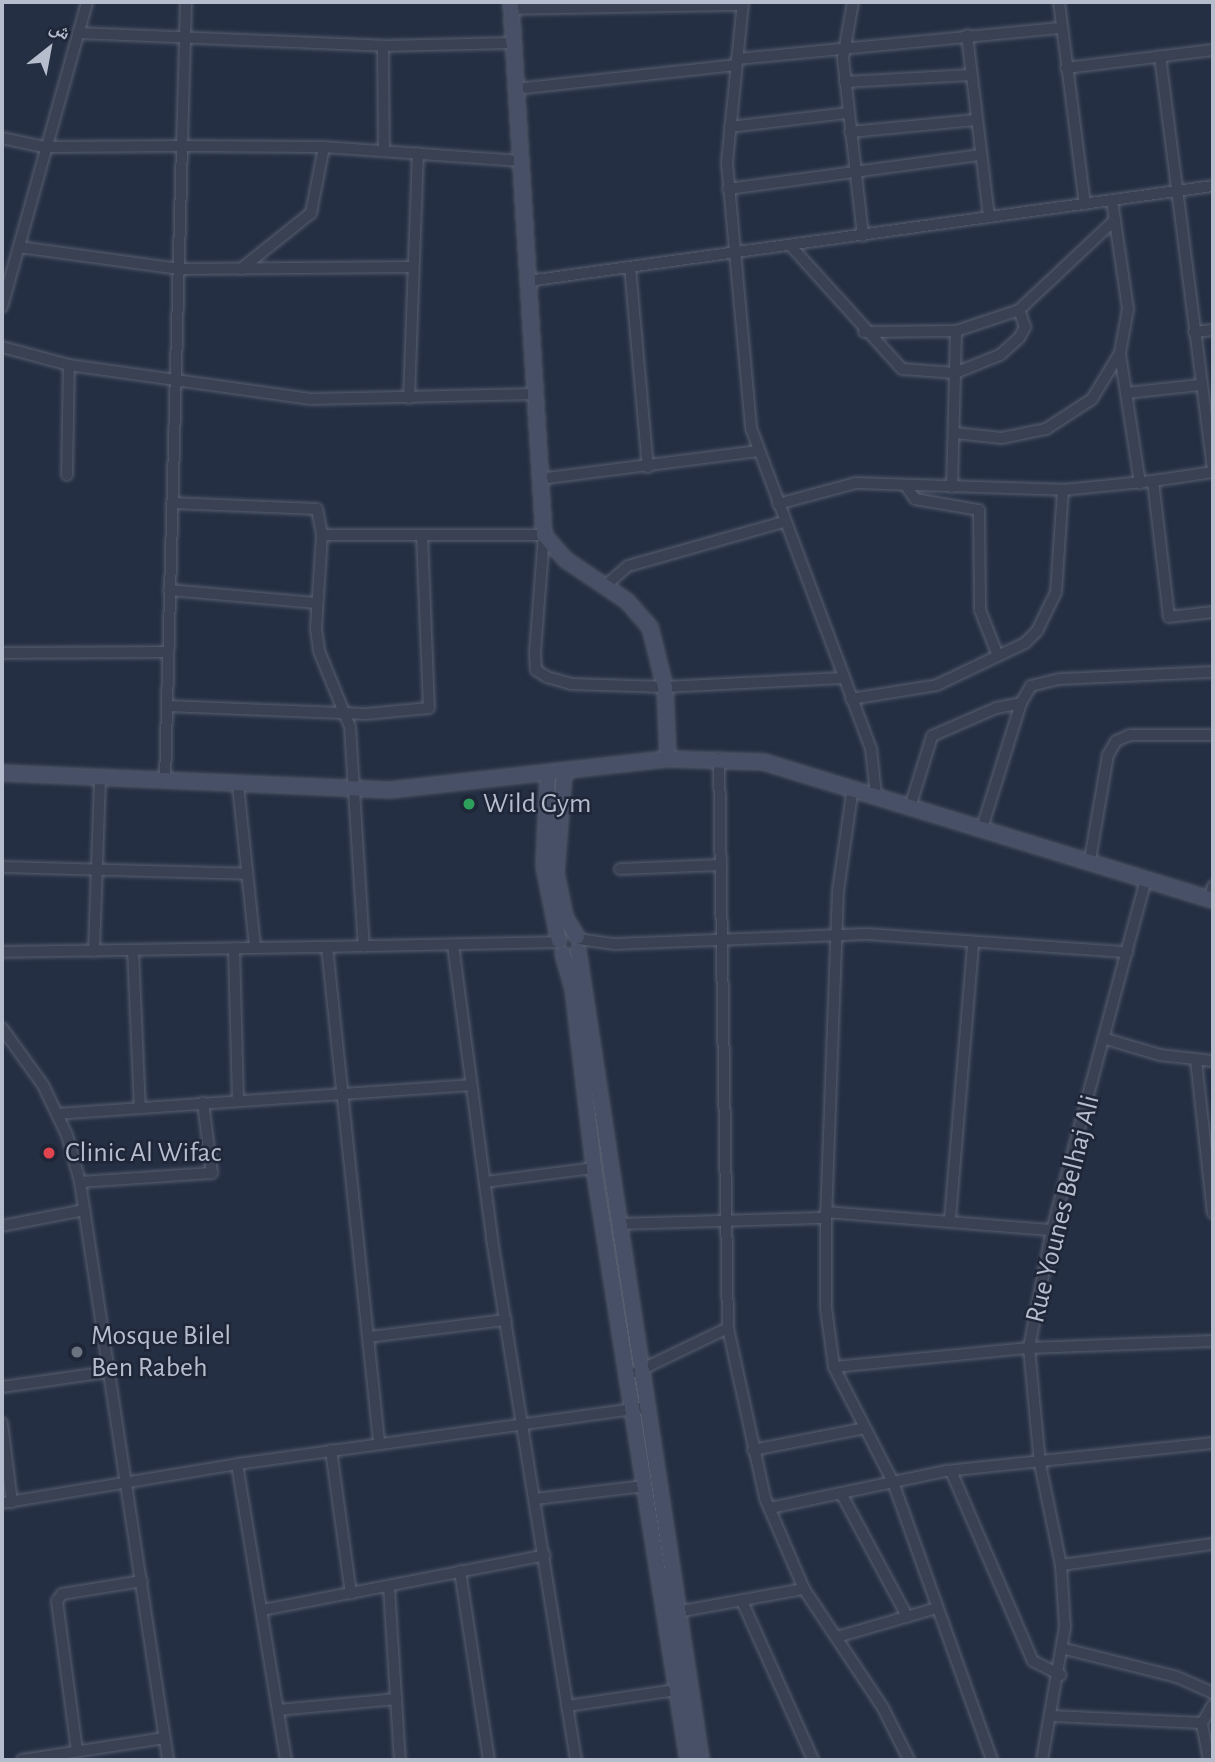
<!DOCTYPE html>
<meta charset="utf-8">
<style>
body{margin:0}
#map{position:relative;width:1215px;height:1762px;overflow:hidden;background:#252f43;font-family:"Alegreya Sans","Noto Naskh Arabic",sans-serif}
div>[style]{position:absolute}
.roads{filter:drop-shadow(0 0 2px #575f70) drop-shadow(0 0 2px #575f70)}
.street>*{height:10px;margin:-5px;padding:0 5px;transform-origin:5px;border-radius:5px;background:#394152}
.secondary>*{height:14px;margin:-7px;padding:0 7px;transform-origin:7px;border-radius:7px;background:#475066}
.dots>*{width:19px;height:19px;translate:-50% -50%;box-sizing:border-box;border:4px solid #1e2638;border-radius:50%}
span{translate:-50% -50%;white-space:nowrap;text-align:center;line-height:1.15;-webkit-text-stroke:5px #1e2638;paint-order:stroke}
.poi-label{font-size:28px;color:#b6bdcc}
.left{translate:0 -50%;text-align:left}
.street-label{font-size:28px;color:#b6bdcc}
.frame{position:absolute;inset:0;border:4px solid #b6bdcc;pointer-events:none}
.north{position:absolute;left:14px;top:14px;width:70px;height:70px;-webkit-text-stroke:5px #1e2638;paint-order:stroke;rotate:31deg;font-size:19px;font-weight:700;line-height:28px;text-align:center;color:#b6bdcc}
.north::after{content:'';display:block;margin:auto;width:24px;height:32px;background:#b6bdcc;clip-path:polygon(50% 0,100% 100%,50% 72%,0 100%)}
</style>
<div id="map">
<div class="roads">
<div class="street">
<i style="left:743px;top:2px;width:162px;rotate:95.7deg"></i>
<i style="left:727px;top:163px;width:266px;rotate:84.8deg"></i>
<i style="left:751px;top:428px;width:343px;rotate:69.5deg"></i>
<i style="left:871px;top:749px;width:45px;rotate:83.7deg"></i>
<i style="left:853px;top:2px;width:57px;rotate:100.1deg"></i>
<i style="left:843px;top:58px;width:179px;rotate:83.6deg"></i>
<i style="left:1059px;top:2px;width:204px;rotate:82.7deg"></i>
<i style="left:511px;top:9px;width:232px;rotate:-1deg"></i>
<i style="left:78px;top:33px;width:305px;rotate:2.4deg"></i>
<i style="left:383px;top:46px;width:130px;rotate:-1.3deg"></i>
<i style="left:967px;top:35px;width:182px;rotate:83.1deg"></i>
<i style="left:383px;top:46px;width:105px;rotate:89.5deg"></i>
<i style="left:1160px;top:56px;width:414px;rotate:82.7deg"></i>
<i style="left:737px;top:59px;width:324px;rotate:-5.5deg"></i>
<i style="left:1066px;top:68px;width:148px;rotate:-7deg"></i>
<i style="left:845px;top:82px;width:125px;rotate:-3.2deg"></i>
<i style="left:516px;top:89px;width:221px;rotate:-6.2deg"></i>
<i style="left:730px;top:127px;width:119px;rotate:-6.8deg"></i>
<i style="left:850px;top:132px;width:126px;rotate:-5.5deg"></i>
<i style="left:2px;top:138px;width:43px;rotate:12.1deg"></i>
<i style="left:44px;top:147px;width:138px;rotate:-0.4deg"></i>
<i style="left:182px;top:146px;width:144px;rotate:-88.4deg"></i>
<i style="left:728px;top:189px;width:253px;rotate:-7.7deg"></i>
<i style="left:790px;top:245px;width:167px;rotate:47.9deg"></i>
<i style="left:902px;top:369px;width:53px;rotate:4.3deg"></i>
<i style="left:955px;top:373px;width:114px;rotate:91.5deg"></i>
<i style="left:19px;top:247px;width:162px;rotate:7.8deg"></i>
<i style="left:180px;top:269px;width:233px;rotate:-0.5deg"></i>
<i style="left:630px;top:267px;width:201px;rotate:84.9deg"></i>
<i style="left:241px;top:269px;width:90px;rotate:-38.7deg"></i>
<i style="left:311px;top:213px;width:67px;rotate:-78.9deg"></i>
<i style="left:528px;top:281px;width:692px;rotate:-7.9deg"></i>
<i style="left:2px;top:307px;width:317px;rotate:-74.4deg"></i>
<i style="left:956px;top:331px;width:42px;rotate:91.4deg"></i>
<i style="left:955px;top:373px;width:48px;rotate:-21.8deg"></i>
<i style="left:1000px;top:355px;width:25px;rotate:-42deg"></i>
<i style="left:1019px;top:338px;width:13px;rotate:-61deg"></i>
<i style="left:1025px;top:327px;width:18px;rotate:-109deg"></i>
<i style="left:864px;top:332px;width:92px;rotate:-0.6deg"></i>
<i style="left:956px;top:331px;width:66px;rotate:-18.4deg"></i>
<i style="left:1019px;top:310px;width:132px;rotate:-43.2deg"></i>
<i style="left:1194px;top:332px;width:19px;rotate:-6deg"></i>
<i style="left:2px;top:347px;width:69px;rotate:15deg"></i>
<i style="left:69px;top:365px;width:244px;rotate:8deg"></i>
<i style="left:311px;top:399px;width:225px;rotate:-1.3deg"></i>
<i style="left:1120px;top:354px;width:131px;rotate:81.2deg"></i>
<i style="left:1126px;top:393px;width:74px;rotate:-6.2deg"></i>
<i style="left:409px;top:398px;width:245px;rotate:-87.9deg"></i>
<i style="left:955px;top:433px;width:47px;rotate:6.1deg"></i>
<i style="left:1002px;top:438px;width:45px;rotate:-11.6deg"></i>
<i style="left:1046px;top:429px;width:55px;rotate:-33.1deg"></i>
<i style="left:1092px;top:399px;width:54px;rotate:-58.7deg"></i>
<i style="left:1120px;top:353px;width:45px;rotate:-79.7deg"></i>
<i style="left:1128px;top:309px;width:110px;rotate:-98.4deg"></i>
<i style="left:1213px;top:472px;width:61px;rotate:171.5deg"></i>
<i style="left:1153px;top:481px;width:137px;rotate:83.3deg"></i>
<i style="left:1169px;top:617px;width:44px;rotate:-6.5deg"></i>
<i style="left:67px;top:475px;width:110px;rotate:-89deg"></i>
<i style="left:539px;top:479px;width:221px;rotate:-7.3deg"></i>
<i style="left:906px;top:486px;width:16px;rotate:55deg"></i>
<i style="left:915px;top:499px;width:65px;rotate:9.8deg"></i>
<i style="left:979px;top:510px;width:100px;rotate:89.4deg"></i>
<i style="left:980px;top:610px;width:49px;rotate:68.6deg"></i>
<i style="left:172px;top:503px;width:145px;rotate:2.4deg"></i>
<i style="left:317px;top:509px;width:26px;rotate:79deg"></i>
<i style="left:322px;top:535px;width:94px;rotate:93.7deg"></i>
<i style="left:316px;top:629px;width:22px;rotate:82deg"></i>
<i style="left:319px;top:651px;width:82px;rotate:67.8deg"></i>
<i style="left:350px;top:727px;width:220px;rotate:86.4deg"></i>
<i style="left:778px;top:504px;width:81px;rotate:-15.1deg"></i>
<i style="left:856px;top:483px;width:207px;rotate:1.9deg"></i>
<i style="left:1063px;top:490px;width:90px;rotate:-5.7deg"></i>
<i style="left:322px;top:535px;width:222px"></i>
<i style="left:544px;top:535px;width:117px;rotate:94.4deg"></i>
<i style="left:535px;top:652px;width:18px;rotate:87deg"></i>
<i style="left:536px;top:670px;width:13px;rotate:32deg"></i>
<i style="left:547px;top:677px;width:25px;rotate:16deg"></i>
<i style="left:571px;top:684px;width:94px;rotate:1.8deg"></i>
<i style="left:665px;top:687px;width:177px;rotate:-2.9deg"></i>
<i style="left:605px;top:586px;width:30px;rotate:-41deg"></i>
<i style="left:628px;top:566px;width:162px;rotate:-15.8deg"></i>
<i style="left:169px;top:590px;width:148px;rotate:5.1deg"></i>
<i style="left:2px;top:653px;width:165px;rotate:-0.3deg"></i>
<i style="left:851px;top:699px;width:87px;rotate:-9.2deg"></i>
<i style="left:937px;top:685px;width:98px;rotate:-25.5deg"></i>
<i style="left:1025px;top:643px;width:17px;rotate:-45deg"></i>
<i style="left:1037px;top:631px;width:43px;rotate:-64deg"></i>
<i style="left:1056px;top:592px;width:102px;rotate:-86.1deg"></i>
<i style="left:167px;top:706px;width:199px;rotate:2.3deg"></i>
<i style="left:366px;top:714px;width:63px;rotate:-5.4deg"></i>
<i style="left:429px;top:708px;width:171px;rotate:-92.3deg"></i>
<i style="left:719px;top:758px;width:570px;rotate:89.1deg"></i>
<i style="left:728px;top:1328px;width:174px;rotate:77.7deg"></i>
<i style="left:765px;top:1498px;width:99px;rotate:66.8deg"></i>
<i style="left:804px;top:1589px;width:143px;rotate:56.4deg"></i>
<i style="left:883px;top:1708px;width:58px;rotate:63.4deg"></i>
<i style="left:165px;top:781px;width:635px;rotate:-88.47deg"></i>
<i style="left:182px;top:146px;width:142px;rotate:0.4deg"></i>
<i style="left:324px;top:147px;width:197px;rotate:4.1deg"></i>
<i style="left:238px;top:785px;width:164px;rotate:84deg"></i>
<i style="left:911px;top:804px;width:71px;rotate:-72.8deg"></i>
<i style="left:932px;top:736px;width:70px;rotate:-23.6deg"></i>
<i style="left:996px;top:708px;width:25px;rotate:-11deg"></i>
<i style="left:983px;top:825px;width:128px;rotate:-72.7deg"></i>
<i style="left:1021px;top:703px;width:20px;rotate:-60deg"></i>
<i style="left:1031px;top:686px;width:30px;rotate:-14deg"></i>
<i style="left:1060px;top:679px;width:153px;rotate:-2.6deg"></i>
<i style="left:1090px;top:860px;width:107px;rotate:-80.3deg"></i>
<i style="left:1108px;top:755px;width:16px;rotate:-60deg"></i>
<i style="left:1116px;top:741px;width:15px;rotate:-23deg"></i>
<i style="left:1130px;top:735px;width:83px"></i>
<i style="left:2px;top:867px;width:245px;rotate:1.6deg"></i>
<i style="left:620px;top:869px;width:100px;rotate:-2.3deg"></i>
<i style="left:1210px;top:899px;width:13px;rotate:-77deg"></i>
<i style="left:578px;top:939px;width:37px;rotate:8deg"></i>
<i style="left:615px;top:944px;width:252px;rotate:-2.3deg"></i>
<i style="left:867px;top:934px;width:261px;rotate:4deg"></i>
<i style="left:453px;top:945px;width:297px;rotate:82.4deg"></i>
<i style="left:492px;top:1239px;width:528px;rotate:80.84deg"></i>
<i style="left:327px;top:947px;width:232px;rotate:-1.2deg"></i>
<i style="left:234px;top:948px;width:152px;rotate:88.5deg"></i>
<i style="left:133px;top:950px;width:158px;rotate:87.5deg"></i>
<i style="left:94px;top:951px;width:174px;rotate:-88deg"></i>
<i style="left:2px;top:952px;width:325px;rotate:-0.9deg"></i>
<i style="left:327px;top:947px;width:500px;rotate:84deg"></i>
<i style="left:2px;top:1028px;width:70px;rotate:54.3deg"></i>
<i style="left:43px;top:1085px;width:55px;rotate:64.4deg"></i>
<i style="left:67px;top:1135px;width:49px;rotate:74.5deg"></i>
<i style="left:80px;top:1182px;width:585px;rotate:81.34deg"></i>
<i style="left:1106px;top:1039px;width:56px;rotate:16.5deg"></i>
<i style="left:1160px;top:1055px;width:53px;rotate:6.5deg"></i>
<i style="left:1196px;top:1060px;width:154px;rotate:83.7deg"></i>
<i style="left:57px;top:1114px;width:415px;rotate:-4deg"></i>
<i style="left:80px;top:1182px;width:132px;rotate:-3.9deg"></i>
<i style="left:212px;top:1173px;width:71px;rotate:-97.3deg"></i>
<i style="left:485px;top:1182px;width:110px;rotate:-7.3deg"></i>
<i style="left:826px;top:1212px;width:227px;rotate:4.6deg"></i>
<i style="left:950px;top:1219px;width:274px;rotate:-85.2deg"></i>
<i style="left:618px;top:1224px;width:208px;rotate:-1.7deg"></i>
<i style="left:2px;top:1226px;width:84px;rotate:-11deg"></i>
<i style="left:369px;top:1337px;width:138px;rotate:-7.1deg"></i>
<i style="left:834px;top:1367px;width:60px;rotate:-97.7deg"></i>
<i style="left:826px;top:1308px;width:90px;rotate:-90deg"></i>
<i style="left:826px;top:1218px;width:327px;rotate:-87.9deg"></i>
<i style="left:838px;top:891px;width:105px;rotate:-81.8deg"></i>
<i style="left:636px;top:1372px;width:102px;rotate:-25.6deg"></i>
<i style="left:2px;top:1387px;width:107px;rotate:-8.1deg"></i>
<i style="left:2px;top:1423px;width:80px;rotate:82.8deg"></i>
<i style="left:331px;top:1450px;width:145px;rotate:82.1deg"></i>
<i style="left:753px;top:1450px;width:114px;rotate:-11.1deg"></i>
<i style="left:237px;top:1464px;width:406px;rotate:-7.9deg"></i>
<i style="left:951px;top:1471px;width:207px;rotate:66.7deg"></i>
<i style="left:1033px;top:1661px;width:31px;rotate:27deg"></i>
<i style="left:841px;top:1493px;width:140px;rotate:61.8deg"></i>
<i style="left:535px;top:1499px;width:110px;rotate:-6.8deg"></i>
<i style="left:2px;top:1503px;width:238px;rotate:-9.4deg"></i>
<i style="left:237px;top:1464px;width:300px;rotate:80.6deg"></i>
<i style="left:770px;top:1508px;width:180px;rotate:-11.9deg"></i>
<i style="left:946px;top:1471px;width:268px;rotate:-6deg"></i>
<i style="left:1061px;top:1565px;width:153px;rotate:-7.9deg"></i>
<i style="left:460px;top:1571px;width:191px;rotate:81.3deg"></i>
<i style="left:389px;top:1587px;width:173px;rotate:86.4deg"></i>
<i style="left:742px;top:1601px;width:174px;rotate:65.9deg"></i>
<i style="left:263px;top:1610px;width:287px;rotate:-11deg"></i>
<i style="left:677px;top:1612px;width:129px;rotate:-10.3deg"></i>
<i style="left:837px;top:1637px;width:104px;rotate:-16.2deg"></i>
<i style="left:1065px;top:1649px;width:115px;rotate:14deg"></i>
<i style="left:1177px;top:1677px;width:39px;rotate:24deg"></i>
<i style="left:567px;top:1706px;width:110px;rotate:-8.4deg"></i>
<i style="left:278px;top:1710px;width:119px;rotate:-5.3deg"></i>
<i style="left:1052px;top:1716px;width:150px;rotate:2.7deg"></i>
<i style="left:77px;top:1751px;width:151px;rotate:-97.6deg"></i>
<i style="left:57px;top:1601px;width:9px;rotate:-54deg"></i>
<i style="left:62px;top:1594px;width:81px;rotate:-9.2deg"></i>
<i style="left:22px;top:1760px;width:144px;rotate:-8.8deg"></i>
<i style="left:992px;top:1760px;width:295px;rotate:-109.6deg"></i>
<i style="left:893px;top:1482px;width:129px;rotate:-117.2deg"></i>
<i style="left:834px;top:1367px;width:196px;rotate:-5.6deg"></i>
<i style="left:1029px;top:1348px;width:184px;rotate:-2.2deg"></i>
<i style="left:1042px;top:1760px;width:135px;rotate:-80.2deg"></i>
<i style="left:1065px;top:1627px;width:62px;rotate:-93.7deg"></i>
<i style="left:1061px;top:1565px;width:103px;rotate:-101.7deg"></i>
<i style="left:1040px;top:1464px;width:117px;rotate:-95.4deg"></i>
<i style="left:1029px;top:1348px;width:120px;rotate:-79deg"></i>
<i style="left:1052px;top:1230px;width:364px;rotate:-75deg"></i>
<i style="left:1209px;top:1760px;width:38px;rotate:-101deg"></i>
<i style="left:1202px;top:1723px;width:21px;rotate:-59deg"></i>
</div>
<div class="secondary">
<i style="left:511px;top:2px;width:534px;rotate:86.46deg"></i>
<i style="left:544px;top:535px;width:33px;rotate:49deg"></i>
<i style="left:566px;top:560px;width:73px;rotate:33.9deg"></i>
<i style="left:627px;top:601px;width:35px;rotate:49deg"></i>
<i style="left:650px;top:627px;width:62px;rotate:76deg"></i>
<i style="left:665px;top:687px;width:72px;rotate:87.6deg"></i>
<i style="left:2px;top:773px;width:388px;rotate:2.5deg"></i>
<i style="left:390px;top:790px;width:280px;rotate:-6.4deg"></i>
<i style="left:668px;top:759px;width:96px;rotate:1.8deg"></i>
<i style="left:764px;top:762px;width:470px;rotate:17.1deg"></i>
<i style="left:564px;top:773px;width:100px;rotate:94.6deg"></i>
<i style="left:556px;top:873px;width:45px;rotate:78.4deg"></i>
<i style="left:565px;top:917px;width:23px;rotate:59deg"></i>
<i style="left:548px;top:775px;width:91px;rotate:92.5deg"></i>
<i style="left:544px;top:866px;width:76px;rotate:78.7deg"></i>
<i style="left:578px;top:951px;width:818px;rotate:81.35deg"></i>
<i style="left:563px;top:954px;width:35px;rotate:74deg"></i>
<i style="left:573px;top:988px;width:181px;rotate:83.3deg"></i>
<i style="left:594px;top:1168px;width:599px;rotate:80.98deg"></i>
</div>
</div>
<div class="dots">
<i style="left:469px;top:804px;background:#2e9e5b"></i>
<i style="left:49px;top:1153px;background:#e0444e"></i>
<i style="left:77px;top:1352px;background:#6b7280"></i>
</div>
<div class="poi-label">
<span class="left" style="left:483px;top:804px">Wild Gym</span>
<span class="left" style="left:65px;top:1153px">Clinic Al Wifac</span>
<span class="left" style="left:91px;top:1352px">Mosque Bilel<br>Ben Rabeh</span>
</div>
<div class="street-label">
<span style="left:1063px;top:1209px;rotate:-76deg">Rue Younes Belhaj Ali</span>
</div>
<div class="frame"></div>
<div class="north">ش</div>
</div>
